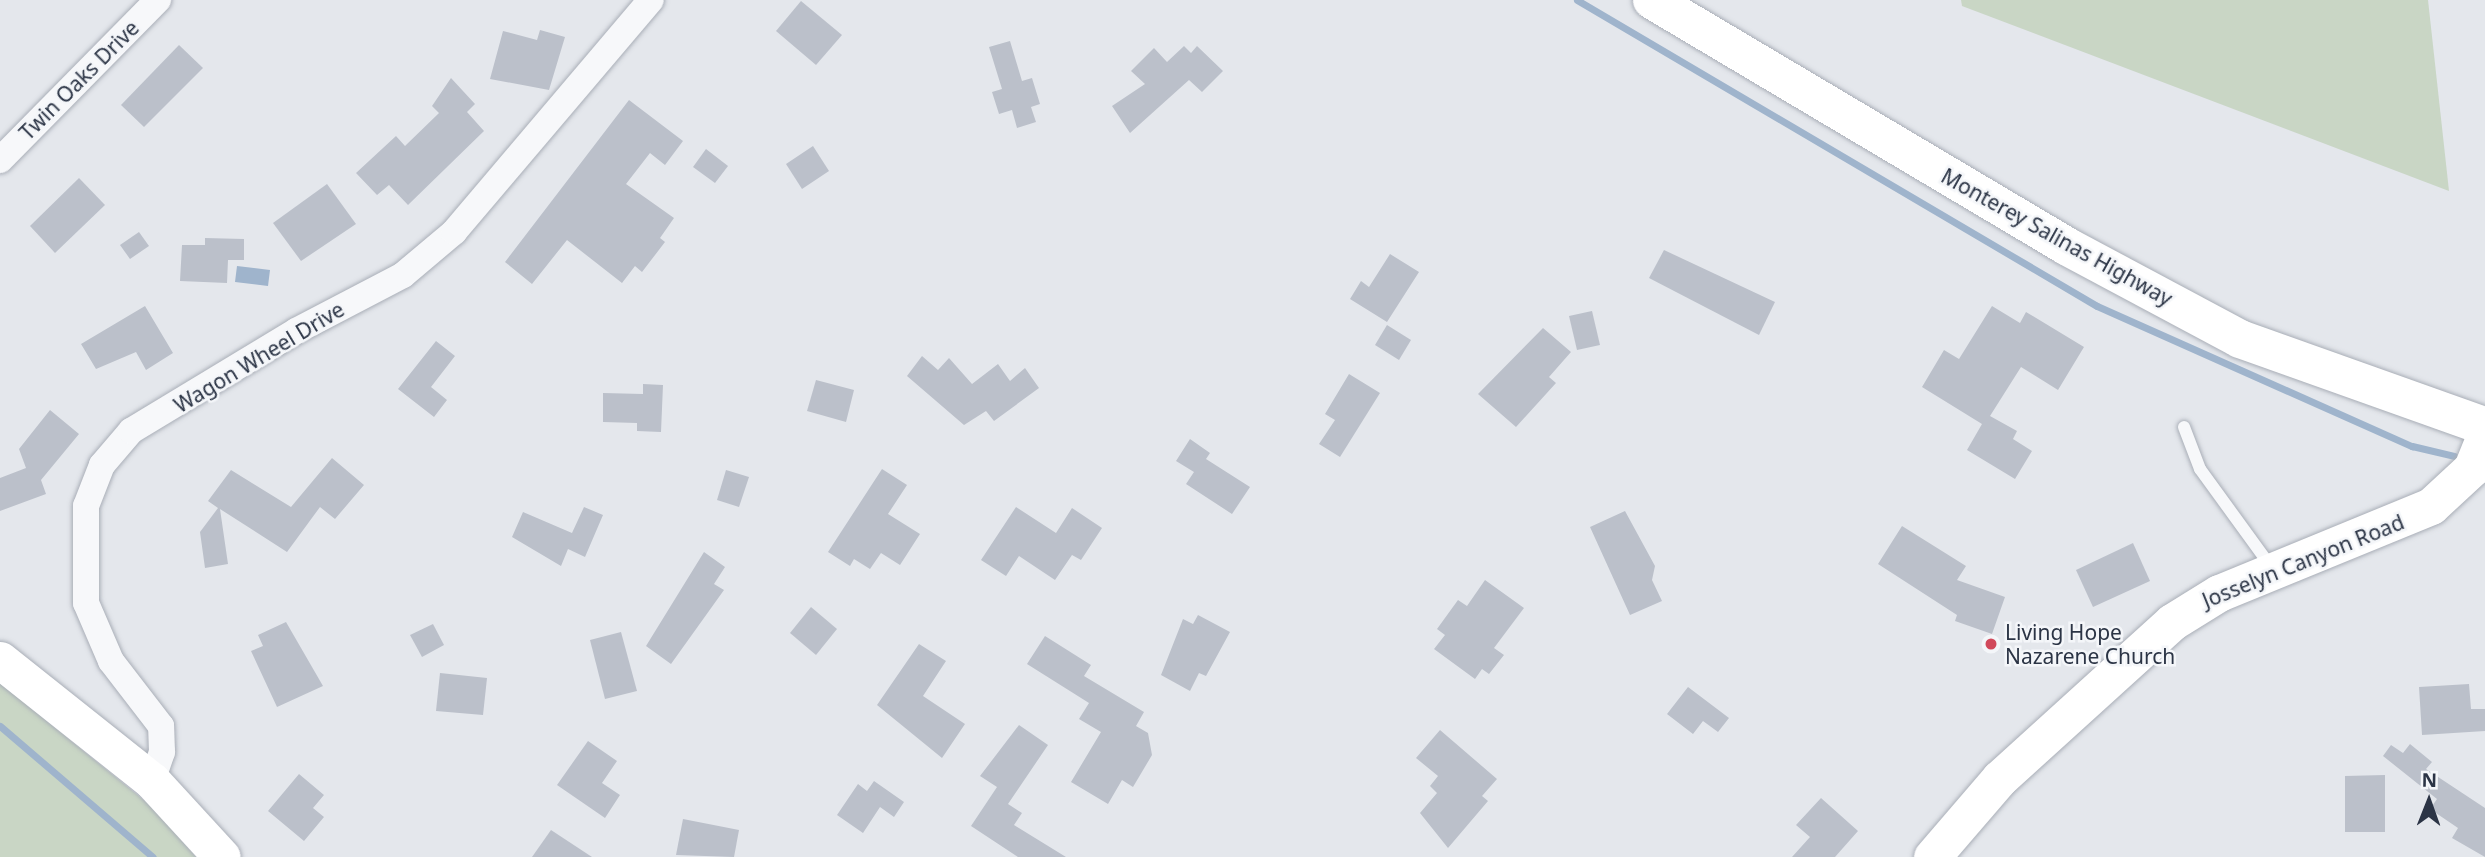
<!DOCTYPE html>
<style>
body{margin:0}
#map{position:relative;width:2485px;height:857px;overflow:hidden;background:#e4e7ec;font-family:"Noto Sans",sans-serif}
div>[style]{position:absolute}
.green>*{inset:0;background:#c9d6c5}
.water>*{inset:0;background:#9fb4cc}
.stream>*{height:7px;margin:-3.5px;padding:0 3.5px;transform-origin:3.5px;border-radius:3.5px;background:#9fb4cc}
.building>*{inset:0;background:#bbc0ca}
.roads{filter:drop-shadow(0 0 2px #a9aeb7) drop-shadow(0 0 2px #a9aeb7)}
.lane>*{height:12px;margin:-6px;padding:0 6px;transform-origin:6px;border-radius:6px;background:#f7f8fa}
.street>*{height:26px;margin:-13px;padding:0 13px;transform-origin:13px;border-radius:13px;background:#f7f8fa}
.secondary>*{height:37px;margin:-18.5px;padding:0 18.5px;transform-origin:18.5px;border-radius:18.5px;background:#fff}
.highway>*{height:38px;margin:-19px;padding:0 19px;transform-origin:19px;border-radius:19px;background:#fff}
.dots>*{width:19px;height:19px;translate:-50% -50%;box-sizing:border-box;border:4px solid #f4f6f9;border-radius:50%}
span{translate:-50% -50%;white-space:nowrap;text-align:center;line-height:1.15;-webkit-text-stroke:5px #f4f6f9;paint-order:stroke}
.street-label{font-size:21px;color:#2b3445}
.poi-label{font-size:21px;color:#2b3445}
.left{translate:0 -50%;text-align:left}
.north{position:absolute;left:2394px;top:766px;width:70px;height:70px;-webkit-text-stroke:5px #f4f6f9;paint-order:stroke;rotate:1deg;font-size:19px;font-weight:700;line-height:28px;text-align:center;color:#2b3445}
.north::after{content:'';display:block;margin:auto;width:24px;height:32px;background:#2b3445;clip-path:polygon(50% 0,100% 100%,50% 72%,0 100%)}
</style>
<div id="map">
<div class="green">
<i style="clip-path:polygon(1961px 0,2428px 0,2449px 191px,1962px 6px)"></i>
<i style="clip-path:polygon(0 683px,151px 806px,196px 857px,0 857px)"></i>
</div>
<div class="water">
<i style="clip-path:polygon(237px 266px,270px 270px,268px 286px,235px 282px)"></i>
</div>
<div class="stream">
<i style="left:1577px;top:0;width:603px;rotate:30.48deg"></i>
<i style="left:2097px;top:306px;width:345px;rotate:24deg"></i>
<i style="left:2412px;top:446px;width:43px;rotate:13.4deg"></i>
<i style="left:0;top:726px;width:201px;rotate:40.6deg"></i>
</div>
<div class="building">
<i style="clip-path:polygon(801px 1px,842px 35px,816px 65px,776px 31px)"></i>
<i style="clip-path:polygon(540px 30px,565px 37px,549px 90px,490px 79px,503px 31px,537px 40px)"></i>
<i style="clip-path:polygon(1010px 41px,1022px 81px,1032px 78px,1040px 104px,1031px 107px,1036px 122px,1017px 128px,1012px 110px,999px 114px,992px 92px,1002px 89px,989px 47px)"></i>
<i style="clip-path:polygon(179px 45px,203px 68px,144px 127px,121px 105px)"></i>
<i style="clip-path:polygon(1184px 46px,1191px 53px,1197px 46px,1223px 71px,1202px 92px,1189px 80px,1130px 133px,1112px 106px,1145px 84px,1131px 71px,1154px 48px,1167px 62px)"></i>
<i style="clip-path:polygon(451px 78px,475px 104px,467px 112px,484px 131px,408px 205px,389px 185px,377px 195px,356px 173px,396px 136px,405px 146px,439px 113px,432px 106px)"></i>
<i style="clip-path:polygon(629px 100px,683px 141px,665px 165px,650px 153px,626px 184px,674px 218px,660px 238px,665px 242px,642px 272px,635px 266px,622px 283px,567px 240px,532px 284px,505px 262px)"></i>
<i style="clip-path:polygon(813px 146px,829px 171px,802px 189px,786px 164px)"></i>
<i style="clip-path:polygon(706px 149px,728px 166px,715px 183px,693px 167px)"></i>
<i style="clip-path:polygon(79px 178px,105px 205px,55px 253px,30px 226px)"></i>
<i style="clip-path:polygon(327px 184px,356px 224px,301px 261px,273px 223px)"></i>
<i style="clip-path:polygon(139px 232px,149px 246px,130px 259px,120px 245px)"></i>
<i style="clip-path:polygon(205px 238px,244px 239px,244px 260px,228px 260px,227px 283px,180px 281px,182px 245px,205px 245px)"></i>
<i style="clip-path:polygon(1664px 250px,1775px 302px,1759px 335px,1649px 278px)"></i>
<i style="clip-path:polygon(1390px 254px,1419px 272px,1387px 322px,1350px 299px,1361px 281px,1369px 287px)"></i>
<i style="clip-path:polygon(145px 306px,173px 353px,146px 370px,136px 352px,96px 369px,81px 344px)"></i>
<i style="clip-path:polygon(1992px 306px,2020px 323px,2026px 312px,2084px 347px,2058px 390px,2021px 367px,1990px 416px,2017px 431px,2013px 439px,2032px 451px,2015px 479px,1967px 450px,1982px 424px,1922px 387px,1944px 350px,1959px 359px)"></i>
<i style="clip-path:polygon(1592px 311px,1600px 345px,1577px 350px,1569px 316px)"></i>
<i style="clip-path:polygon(1387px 325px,1411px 340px,1399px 360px,1375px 345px)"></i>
<i style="clip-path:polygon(1543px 328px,1571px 352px,1549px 377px,1556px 383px,1516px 427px,1478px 394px)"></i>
<i style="clip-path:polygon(436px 341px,455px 356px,431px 387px,447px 400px,434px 417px,398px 389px)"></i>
<i style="clip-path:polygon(922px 356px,938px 370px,949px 358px,972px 384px,998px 364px,1010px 381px,1025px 368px,1039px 388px,994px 421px,986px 411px,964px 425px,907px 376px)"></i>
<i style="clip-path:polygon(1349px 374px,1380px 393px,1340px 457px,1319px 444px,1335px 420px,1325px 414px)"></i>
<i style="clip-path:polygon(816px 380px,854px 390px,846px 422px,807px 411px)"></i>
<i style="clip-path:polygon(643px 384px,663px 385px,661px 432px,637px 431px,637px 423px,603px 422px,603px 393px,643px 394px)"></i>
<i style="clip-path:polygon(50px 410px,79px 434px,41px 480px,46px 494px,0 511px,0 478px,26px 468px,19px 449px)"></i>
<i style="clip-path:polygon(1190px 439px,1210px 453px,1206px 459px,1250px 487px,1232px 514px,1186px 484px,1194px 472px,1176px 461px)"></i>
<i style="clip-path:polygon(332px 458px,364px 485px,335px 519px,320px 507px,287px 552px,220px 509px,228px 564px,205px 568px,200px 532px,218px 508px,208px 501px,231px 470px,291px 507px)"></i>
<i style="clip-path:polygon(882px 469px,907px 485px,888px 514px,920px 534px,900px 565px,881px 553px,870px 569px,854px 559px,850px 566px,828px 552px)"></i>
<i style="clip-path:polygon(726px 470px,749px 477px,739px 507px,717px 500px)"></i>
<i style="clip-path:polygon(584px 507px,603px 515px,585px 557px,568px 549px,561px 566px,512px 537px,523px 512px,572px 533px)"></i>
<i style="clip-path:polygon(1016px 507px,1056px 533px,1072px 508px,1102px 528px,1081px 560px,1072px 555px,1055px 580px,1019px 556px,1006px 576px,981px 560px)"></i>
<i style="clip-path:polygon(1625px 511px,1655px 566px,1652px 580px,1662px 601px,1630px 615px,1590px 527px)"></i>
<i style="clip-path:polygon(1902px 526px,1966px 566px,1957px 580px,2005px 597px,1992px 634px,1955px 621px,1957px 615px,1878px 564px)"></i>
<i style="clip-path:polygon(2133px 543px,2150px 581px,2093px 607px,2076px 570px)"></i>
<i style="clip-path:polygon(704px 552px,725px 567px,714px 584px,724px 590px,671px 664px,646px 646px)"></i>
<i style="clip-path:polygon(1485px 580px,1524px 608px,1494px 648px,1504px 655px,1489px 674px,1482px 669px,1475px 679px,1434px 649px,1445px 635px,1437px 629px,1458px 600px,1467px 606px)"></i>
<i style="clip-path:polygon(811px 607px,837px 629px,816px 655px,790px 633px)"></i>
<i style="clip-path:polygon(1198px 615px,1230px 632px,1206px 676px,1199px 673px,1190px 691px,1161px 675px,1183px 619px,1193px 624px)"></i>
<i style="clip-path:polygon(286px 622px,323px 686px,277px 707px,251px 651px,263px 646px,258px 635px)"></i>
<i style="clip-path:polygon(433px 624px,444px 645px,422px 657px,410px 635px)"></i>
<i style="clip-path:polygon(621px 632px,637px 691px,605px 699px,590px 640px)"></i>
<i style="clip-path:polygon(1045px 636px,1091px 665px,1084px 676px,1144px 712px,1136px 726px,1148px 733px,1152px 755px,1133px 787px,1122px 780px,1108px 804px,1071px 782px,1101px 732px,1079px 719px,1089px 703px,1027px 664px)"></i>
<i style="clip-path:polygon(919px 644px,946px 661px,923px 696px,965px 724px,942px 758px,877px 705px)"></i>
<i style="clip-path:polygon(440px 673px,487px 678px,483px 715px,436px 711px)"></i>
<i style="clip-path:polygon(2469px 684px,2471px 709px,2485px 709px,2485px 731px,2422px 735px,2419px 687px)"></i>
<i style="clip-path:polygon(1688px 687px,1729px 718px,1718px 732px,1703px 721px,1693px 734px,1667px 714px)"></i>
<i style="clip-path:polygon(1019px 725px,1048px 745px,1008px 804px,1022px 813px,1014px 825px,1066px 857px,1018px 857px,971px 826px,997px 787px,980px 776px)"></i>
<i style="clip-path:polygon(1440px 730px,1497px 779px,1482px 796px,1488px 801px,1448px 848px,1420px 813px,1437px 793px,1430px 786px,1438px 776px,1416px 758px)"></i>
<i style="clip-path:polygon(588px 741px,617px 761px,602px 783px,620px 795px,605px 818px,557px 785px)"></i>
<i style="clip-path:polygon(2410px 744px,2432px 762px,2426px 769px,2485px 808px,2485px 857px,2452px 838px,2458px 828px,2430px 809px,2437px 799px,2383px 756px,2391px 745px,2403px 753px)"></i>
<i style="clip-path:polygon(299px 774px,324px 795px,313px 808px,324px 817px,304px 841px,268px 811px)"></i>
<i style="clip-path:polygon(2385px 775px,2385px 832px,2345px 832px,2345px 776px)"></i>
<i style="clip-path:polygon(874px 781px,904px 802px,894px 817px,880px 807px,863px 833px,837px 815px,858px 784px,867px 791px)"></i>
<i style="clip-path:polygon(1821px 798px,1858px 831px,1835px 857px,1792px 857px,1810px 837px,1796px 825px)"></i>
<i style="clip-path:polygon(683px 819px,739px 830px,734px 857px,676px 855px)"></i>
<i style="clip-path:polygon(551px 830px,592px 857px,532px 857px)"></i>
</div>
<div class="roads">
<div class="lane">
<i style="left:2184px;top:427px;width:45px;rotate:69.1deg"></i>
<i style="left:2200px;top:469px;width:122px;rotate:54deg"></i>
</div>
<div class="street">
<i style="left:0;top:160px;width:225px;rotate:-45.4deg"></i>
<i style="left:152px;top:781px;width:31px;rotate:-71deg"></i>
<i style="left:162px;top:752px;width:26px;rotate:-92deg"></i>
<i style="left:161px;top:726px;width:82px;rotate:-127.6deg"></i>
<i style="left:111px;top:661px;width:63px;rotate:-113.3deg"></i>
<i style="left:86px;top:603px;width:97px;rotate:-90deg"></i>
<i style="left:86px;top:506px;width:44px;rotate:-68.7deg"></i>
<i style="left:102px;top:465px;width:45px;rotate:-49.5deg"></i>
<i style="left:131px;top:431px;width:193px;rotate:-31.2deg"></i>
<i style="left:296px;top:331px;width:121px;rotate:-27.6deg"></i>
<i style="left:403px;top:275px;width:67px;rotate:-40.1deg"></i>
<i style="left:454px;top:232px;width:304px;rotate:-49.7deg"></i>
</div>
<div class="secondary">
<i style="left:0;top:660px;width:194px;rotate:38.5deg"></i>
<i style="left:152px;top:781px;width:103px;rotate:47.4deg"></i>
<i style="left:1932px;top:857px;width:103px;rotate:-49.3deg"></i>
<i style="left:1999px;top:779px;width:234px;rotate:-42.2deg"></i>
<i style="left:2172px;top:622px;width:55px;rotate:-31.7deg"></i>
<i style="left:2219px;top:593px;width:229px;rotate:-22.3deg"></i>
<i style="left:2431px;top:506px;width:56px;rotate:-42.8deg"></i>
<i style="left:2472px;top:468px;width:35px;rotate:-68deg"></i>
</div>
<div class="highway">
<i style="left:1652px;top:0;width:482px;rotate:30.7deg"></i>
<i style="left:2066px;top:246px;width:197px;rotate:28.1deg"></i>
<i style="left:2240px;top:339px;width:260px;rotate:19.6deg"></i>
</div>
</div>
<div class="dots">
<i style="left:1991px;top:644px;background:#d1495b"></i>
</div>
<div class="street-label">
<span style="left:79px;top:80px;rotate:-45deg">Twin Oaks Drive</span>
<span style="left:2057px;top:237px;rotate:29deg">Monterey Salinas Highway</span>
<span style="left:259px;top:357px;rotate:-31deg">Wagon Wheel Drive</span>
<span style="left:2303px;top:561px;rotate:-22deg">Josselyn Canyon Road</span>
</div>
<div class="poi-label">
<span class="left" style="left:2005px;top:644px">Living Hope<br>Nazarene Church</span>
</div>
<div class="north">N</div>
</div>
